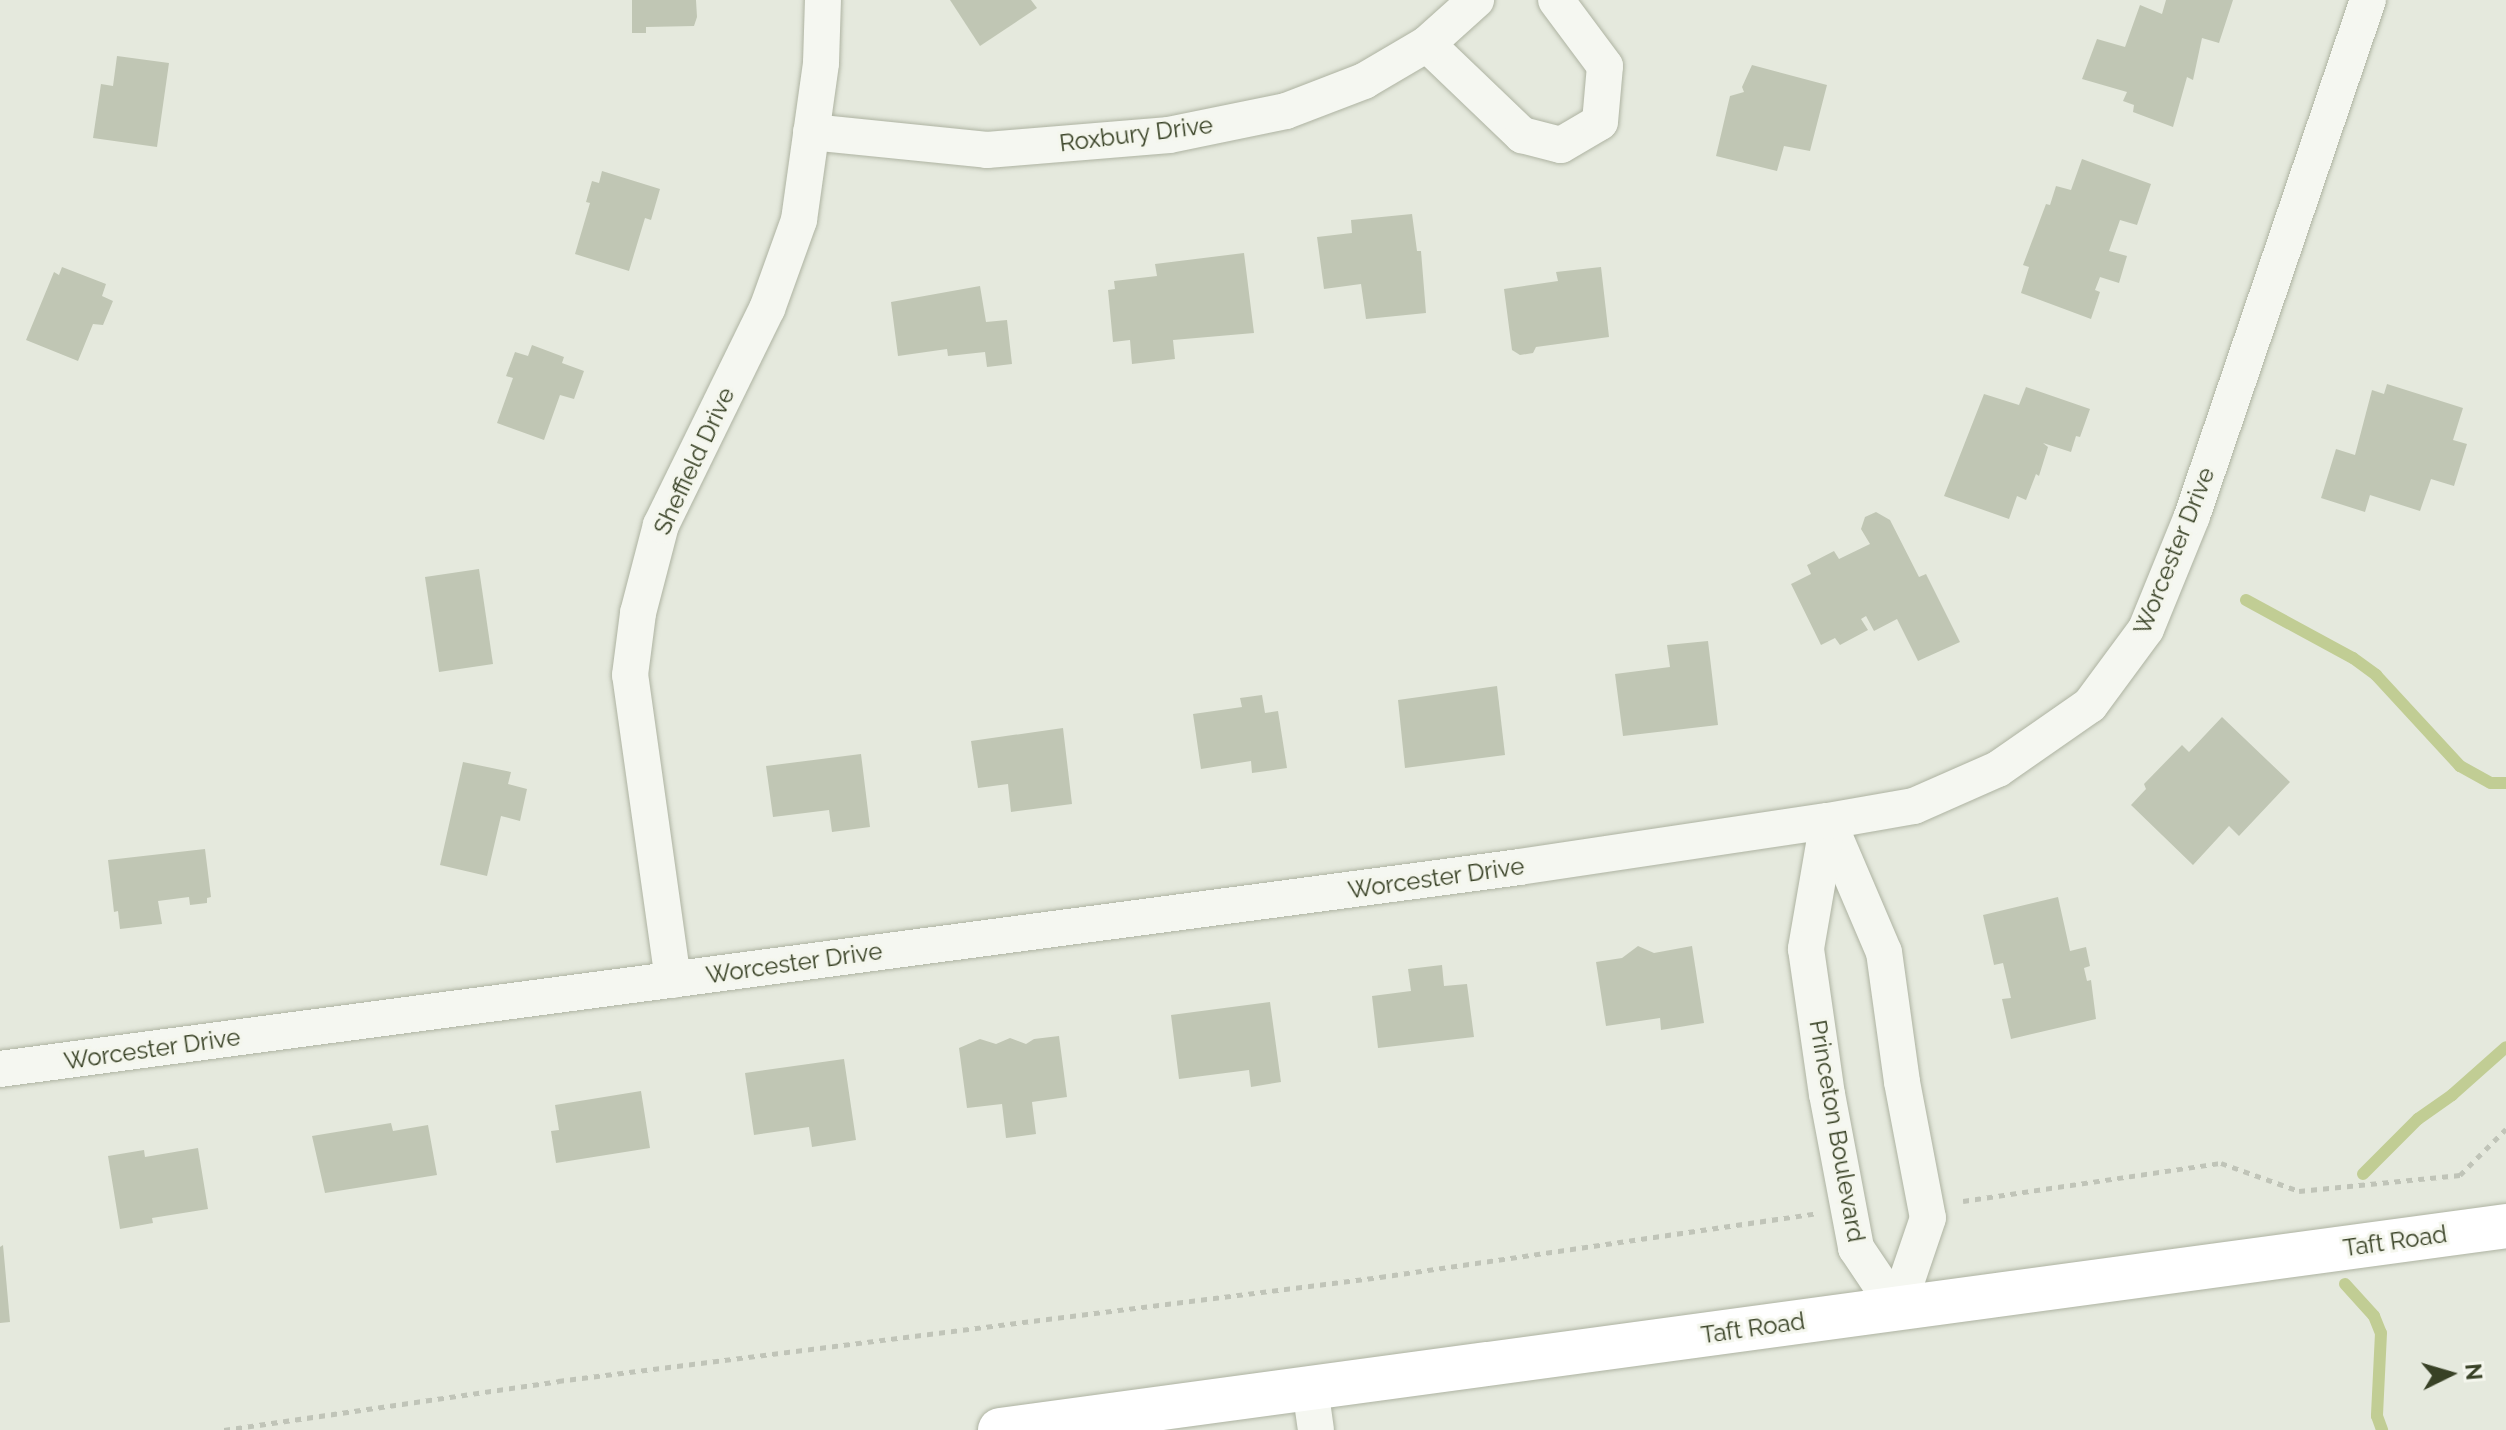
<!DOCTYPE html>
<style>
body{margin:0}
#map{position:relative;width:2506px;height:1430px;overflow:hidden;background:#e5e9dd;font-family:Raleway,sans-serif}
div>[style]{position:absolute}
.stream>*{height:12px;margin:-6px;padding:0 6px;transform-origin:6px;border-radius:6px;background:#c1cd94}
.building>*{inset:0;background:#c0c6b4}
.path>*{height:5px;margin-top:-2.5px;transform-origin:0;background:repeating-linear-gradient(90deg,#c0c4b8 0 6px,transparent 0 12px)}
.roads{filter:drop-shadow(0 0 2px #aeb3a2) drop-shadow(0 0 2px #aeb3a2)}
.street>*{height:36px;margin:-18px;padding:0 18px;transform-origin:18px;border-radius:18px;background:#f5f7f1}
.secondary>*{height:44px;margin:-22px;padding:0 22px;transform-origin:22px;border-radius:22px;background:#fff}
span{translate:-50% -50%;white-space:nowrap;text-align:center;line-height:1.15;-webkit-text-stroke:6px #f4f6ed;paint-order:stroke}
.street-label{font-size:24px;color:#384125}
.north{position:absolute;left:2410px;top:1334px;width:80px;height:80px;-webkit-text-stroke:6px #f4f6ed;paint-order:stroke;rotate:85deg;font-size:22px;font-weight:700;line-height:32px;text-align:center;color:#384125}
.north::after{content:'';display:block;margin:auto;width:28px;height:36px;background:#384125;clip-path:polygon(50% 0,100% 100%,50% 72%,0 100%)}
</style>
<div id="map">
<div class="stream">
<i style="left:2246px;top:600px;width:122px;rotate:28.5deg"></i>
<i style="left:2353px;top:658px;width:29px;rotate:36deg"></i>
<i style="left:2376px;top:675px;width:124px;rotate:47.3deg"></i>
<i style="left:2460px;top:766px;width:35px;rotate:29deg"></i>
<i style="left:2491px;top:783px;width:15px"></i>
<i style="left:2363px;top:1174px;width:78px;rotate:-45deg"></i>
<i style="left:2418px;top:1119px;width:42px;rotate:-35.2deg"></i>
<i style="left:2452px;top:1095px;width:72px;rotate:-41.6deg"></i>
<i style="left:2345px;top:1284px;width:43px;rotate:47.8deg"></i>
<i style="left:2374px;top:1316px;width:18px;rotate:68deg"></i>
<i style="left:2381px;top:1333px;width:83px;rotate:92.8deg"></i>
<i style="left:2377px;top:1416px;width:15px;rotate:70deg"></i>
</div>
<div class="building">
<i style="clip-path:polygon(632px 0,696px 0,697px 17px,694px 26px,646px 27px,646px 33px,632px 33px)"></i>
<i style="clip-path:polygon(950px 0,1031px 0,1037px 8px,980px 46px)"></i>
<i style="clip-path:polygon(2166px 0,2233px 0,2219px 43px,2202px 38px,2193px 80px,2187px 77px,2173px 127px,2133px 112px,2134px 105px,2123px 101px,2127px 92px,2082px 79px,2097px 39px,2125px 47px,2140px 5px,2162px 14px)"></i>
<i style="clip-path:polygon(117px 56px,169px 63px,157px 147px,93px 138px,101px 84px,113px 86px)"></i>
<i style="clip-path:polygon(1752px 65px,1827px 85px,1810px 151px,1784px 146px,1777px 171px,1716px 156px,1730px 96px,1744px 92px,1742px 87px)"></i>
<i style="clip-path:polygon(2082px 159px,2151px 184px,2137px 225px,2120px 220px,2109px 251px,2127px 256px,2119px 283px,2100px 277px,2095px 290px,2100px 292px,2091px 319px,2021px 293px,2029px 267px,2023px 265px,2046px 204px,2050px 205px,2056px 186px,2071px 190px)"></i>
<i style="clip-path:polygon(602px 171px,660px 189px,651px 220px,645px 218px,629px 271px,575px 254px,590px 203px,586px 202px,592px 181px,599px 183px)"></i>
<i style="clip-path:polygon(1412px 214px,1417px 251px,1421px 251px,1426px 313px,1366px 319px,1361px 284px,1324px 289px,1317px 237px,1352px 233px,1351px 220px)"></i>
<i style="clip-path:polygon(1244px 253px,1254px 333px,1173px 340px,1175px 359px,1132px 364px,1130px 340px,1113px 342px,1108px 290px,1115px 289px,1114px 281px,1157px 276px,1155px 264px)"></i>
<i style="clip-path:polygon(62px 267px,106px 284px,102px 296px,113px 301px,103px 325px,93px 324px,78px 361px,26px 340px,54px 272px,59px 275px)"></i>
<i style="clip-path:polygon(1601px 267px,1609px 337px,1536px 347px,1533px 353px,1520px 355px,1512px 350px,1504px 289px,1558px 281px,1556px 272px)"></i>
<i style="clip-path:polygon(980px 286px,986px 322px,1007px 320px,1012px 364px,987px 367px,985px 352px,948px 356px,947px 349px,898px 356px,891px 302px)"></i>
<i style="clip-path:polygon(532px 345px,564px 357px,562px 363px,584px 371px,574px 399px,560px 395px,544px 440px,497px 423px,513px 378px,506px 376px,515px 352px,528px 356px)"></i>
<i style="clip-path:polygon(2387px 384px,2463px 408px,2453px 440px,2467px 444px,2454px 486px,2431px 479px,2420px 511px,2370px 495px,2365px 512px,2321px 498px,2336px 449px,2355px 455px,2372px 390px,2384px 394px)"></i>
<i style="clip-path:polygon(2026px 387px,2090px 409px,2080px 437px,2076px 436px,2071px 452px,2043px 443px,2048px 447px,2039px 476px,2036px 474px,2026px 500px,2017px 496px,2009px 519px,1944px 496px,1984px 394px,2019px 405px)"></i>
<i style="clip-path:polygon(1876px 512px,1890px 520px,1919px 577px,1926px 574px,1960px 642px,1918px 661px,1897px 619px,1874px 631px,1866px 616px,1861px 619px,1868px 630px,1840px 645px,1835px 638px,1821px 645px,1791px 584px,1811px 574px,1807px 565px,1834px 551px,1839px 559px,1870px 544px,1861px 529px,1865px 517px)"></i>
<i style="clip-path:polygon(479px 569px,493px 664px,439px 672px,425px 577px)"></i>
<i style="clip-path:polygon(1708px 641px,1718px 725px,1623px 736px,1615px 674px,1670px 667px,1667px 645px)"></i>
<i style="clip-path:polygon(1497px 686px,1505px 755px,1405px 768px,1398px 700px)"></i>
<i style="clip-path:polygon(1262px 695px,1265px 713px,1278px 711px,1287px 768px,1252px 773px,1251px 761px,1201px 769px,1193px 714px,1242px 707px,1240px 698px)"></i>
<i style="clip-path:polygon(2222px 717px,2290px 782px,2239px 836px,2229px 826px,2193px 865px,2131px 805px,2146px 789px,2144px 784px,2182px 745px,2189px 752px)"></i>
<i style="clip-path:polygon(1063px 728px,1072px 804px,1011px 812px,1008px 784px,978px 788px,971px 741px)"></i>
<i style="clip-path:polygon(861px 754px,870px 827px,832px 832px,829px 810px,773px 817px,766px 766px)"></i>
<i style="clip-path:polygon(463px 762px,511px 772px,508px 784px,527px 789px,520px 821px,501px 816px,487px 876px,440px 865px)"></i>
<i style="clip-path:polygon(205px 849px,211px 897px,207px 898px,207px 903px,190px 905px,189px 897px,158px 901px,162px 924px,120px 929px,118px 911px,114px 912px,108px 860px)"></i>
<i style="clip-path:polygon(2058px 897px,2070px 951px,2086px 947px,2090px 966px,2084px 968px,2087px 981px,2091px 980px,2096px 1019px,2011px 1039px,2002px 999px,2011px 998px,2003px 963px,1994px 965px,1983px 915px)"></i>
<i style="clip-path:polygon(1638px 946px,1654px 953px,1692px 946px,1704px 1023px,1661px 1030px,1660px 1018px,1606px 1026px,1596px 962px,1622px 958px)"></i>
<i style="clip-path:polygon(1442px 965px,1444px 986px,1467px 984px,1474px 1037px,1378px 1048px,1372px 996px,1411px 991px,1408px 969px)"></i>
<i style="clip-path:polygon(1270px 1002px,1281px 1082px,1251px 1087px,1249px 1070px,1179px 1079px,1171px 1015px)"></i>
<i style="clip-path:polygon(1059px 1036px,1067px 1097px,1032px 1102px,1036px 1134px,1006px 1138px,1002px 1104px,967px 1108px,959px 1048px,980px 1039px,996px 1044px,1010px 1038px,1026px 1044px,1034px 1039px)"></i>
<i style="clip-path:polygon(844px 1059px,856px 1140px,812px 1147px,809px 1127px,754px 1135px,745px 1073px)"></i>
<i style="clip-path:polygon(641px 1091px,650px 1148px,556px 1163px,551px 1131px,559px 1130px,555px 1105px)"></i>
<i style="clip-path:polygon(391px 1123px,393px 1131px,428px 1125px,437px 1175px,325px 1193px,312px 1136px)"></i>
<i style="clip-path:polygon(198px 1148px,208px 1209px,152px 1218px,153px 1223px,120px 1229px,108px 1156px,144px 1150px,145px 1157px)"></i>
<i style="clip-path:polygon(3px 1245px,10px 1322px,0 1323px,0 1247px)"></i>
</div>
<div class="path">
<i style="left:1963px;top:1201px;width:261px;rotate:-8.4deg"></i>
<i style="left:2221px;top:1163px;width:83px;rotate:19.7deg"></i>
<i style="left:2299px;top:1191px;width:162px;rotate:-5.7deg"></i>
<i style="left:2460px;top:1175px;width:65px;rotate:-45deg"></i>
<i style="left:224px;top:1430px;width:338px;rotate:-8.3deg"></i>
<i style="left:558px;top:1381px;width:829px;rotate:-7.21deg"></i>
<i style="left:1380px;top:1277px;width:439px;rotate:-8.3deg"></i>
</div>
<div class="roads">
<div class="street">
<i style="left:1427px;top:44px;width:132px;rotate:43.8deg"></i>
<i style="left:1522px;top:135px;width:40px;rotate:14.4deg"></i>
<i style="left:1561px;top:145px;width:45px;rotate:-30.5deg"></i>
<i style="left:1600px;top:122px;width:56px;rotate:-84.9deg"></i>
<i style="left:1605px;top:66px;width:82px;rotate:-126.6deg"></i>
<i style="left:811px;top:132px;width:177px;rotate:5.8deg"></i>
<i style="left:987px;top:150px;width:183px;rotate:-4.7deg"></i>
<i style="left:1169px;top:135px;width:119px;rotate:-11.6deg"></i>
<i style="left:1286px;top:111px;width:84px;rotate:-21deg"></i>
<i style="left:1364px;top:81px;width:73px;rotate:-30.4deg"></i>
<i style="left:1427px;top:44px;width:66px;rotate:-41.9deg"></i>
<i style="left:1828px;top:821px;width:142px;rotate:66.9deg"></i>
<i style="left:1884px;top:952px;width:131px;rotate:82.1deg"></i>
<i style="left:1902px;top:1082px;width:138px;rotate:79.2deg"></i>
<i style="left:1928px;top:1218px;width:96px;rotate:108.8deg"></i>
<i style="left:1828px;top:821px;width:130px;rotate:99.8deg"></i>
<i style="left:1806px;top:949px;width:147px;rotate:81.8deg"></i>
<i style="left:1827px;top:1094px;width:157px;rotate:79.3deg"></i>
<i style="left:1856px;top:1248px;width:73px;rotate:56.1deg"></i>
<i style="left:673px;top:980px;width:308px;rotate:-98deg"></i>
<i style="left:630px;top:675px;width:63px;rotate:-82.6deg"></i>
<i style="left:638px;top:613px;width:91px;rotate:-75.4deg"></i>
<i style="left:661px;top:525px;width:241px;rotate:-63.9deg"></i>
<i style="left:767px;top:309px;width:95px;rotate:-70.2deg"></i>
<i style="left:799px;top:220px;width:159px;rotate:-82deg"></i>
<i style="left:821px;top:63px;width:63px;rotate:-88.2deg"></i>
<i style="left:0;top:1069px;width:1532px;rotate:-7.57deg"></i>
<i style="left:1519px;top:867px;width:312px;rotate:-8.5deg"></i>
<i style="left:1828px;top:821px;width:87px;rotate:-9.9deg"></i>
<i style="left:1914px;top:806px;width:92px;rotate:-23.8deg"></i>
<i style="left:1998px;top:769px;width:112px;rotate:-34.8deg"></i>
<i style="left:2090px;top:705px;width:94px;rotate:-53.6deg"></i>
<i style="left:2146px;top:629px;width:122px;rotate:-67.8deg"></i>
<i style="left:2192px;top:516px;width:545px;rotate:-71.17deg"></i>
<i style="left:1310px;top:1388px;width:42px;rotate:81.9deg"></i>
</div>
<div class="secondary">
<i style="left:1000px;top:1430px;width:1520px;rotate:-7.71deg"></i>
</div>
</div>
<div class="street-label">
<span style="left:1136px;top:134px;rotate:-7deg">Roxbury Drive</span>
<span style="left:694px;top:461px;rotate:-65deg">Sheffield Drive</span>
<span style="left:2174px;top:551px;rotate:-68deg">Worcester Drive</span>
<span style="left:1436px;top:878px;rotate:-8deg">Worcester Drive</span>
<span style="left:794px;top:963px;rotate:-8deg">Worcester Drive</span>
<span style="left:152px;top:1049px;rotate:-8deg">Worcester Drive</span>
<span style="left:1837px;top:1131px;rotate:80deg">Princeton Boulevard</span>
<span style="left:2395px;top:1241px;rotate:-8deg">Taft Road</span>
<span style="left:1753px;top:1328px;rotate:-8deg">Taft Road</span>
</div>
<div class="north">N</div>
</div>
